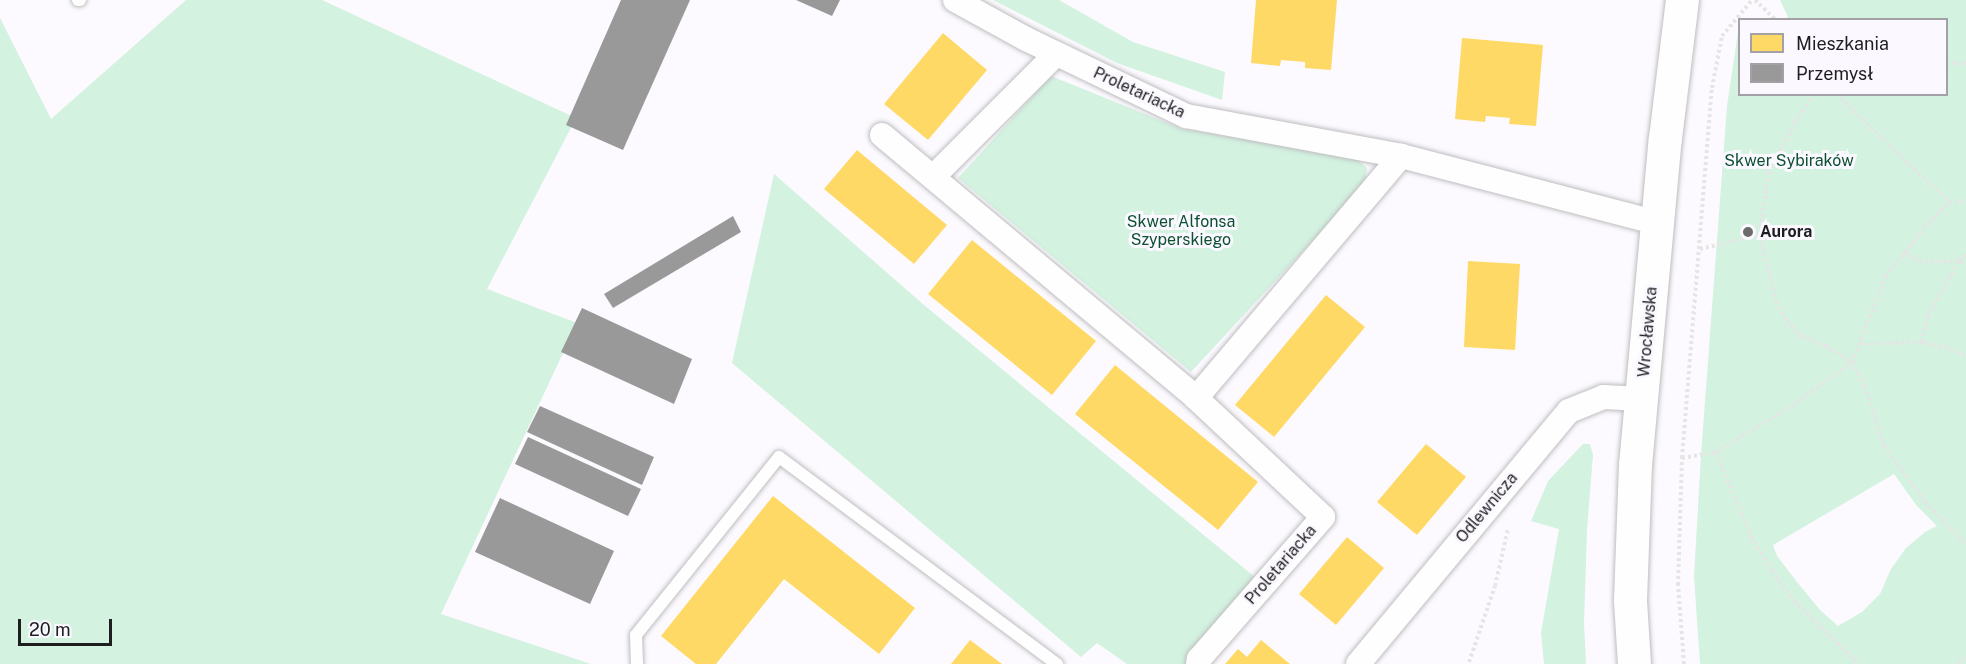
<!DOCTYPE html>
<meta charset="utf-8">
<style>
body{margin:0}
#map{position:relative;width:1966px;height:664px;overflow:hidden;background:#fcfafe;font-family:"Public Sans",sans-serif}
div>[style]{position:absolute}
.green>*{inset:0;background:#d3f2e0}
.homes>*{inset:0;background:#ffd966}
.industry>*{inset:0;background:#999}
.path>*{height:4px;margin-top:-2px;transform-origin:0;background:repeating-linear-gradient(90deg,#e5e5e5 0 3px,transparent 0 6px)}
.roads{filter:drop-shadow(0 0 2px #bebdc0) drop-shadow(0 0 2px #bebdc0)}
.service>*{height:12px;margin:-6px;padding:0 6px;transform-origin:6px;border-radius:6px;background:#fffeff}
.minor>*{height:24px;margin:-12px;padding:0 12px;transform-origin:12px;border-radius:12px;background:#fffeff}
.secondary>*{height:33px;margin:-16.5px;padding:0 16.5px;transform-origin:16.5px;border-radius:16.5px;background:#fffeff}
.dots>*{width:16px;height:16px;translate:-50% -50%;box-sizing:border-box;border:3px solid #fbf9ff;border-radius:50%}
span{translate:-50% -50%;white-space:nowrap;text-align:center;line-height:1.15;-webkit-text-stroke:6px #fbf9ff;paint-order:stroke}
.street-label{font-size:16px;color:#1e1e20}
.park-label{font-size:16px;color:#0d5031}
.poi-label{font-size:16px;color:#1e1e20;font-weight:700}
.left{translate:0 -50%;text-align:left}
.legend{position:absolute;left:1738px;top:18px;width:210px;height:78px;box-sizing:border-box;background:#fbf9ff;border:2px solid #a3a1a6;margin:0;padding:8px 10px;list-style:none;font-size:18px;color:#1e1e20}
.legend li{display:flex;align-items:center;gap:12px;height:30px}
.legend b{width:30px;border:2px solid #a3a1a6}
.scale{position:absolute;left:18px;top:619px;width:94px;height:27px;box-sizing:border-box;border:3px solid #1e1e20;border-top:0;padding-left:8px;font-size:18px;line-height:21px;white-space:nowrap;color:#1e1e20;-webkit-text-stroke:4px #fbf9ff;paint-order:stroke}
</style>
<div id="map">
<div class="green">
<i style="clip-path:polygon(186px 0,322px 0,576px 118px,487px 289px,577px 323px,441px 614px,591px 664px,0 664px,0 18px,51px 119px)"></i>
<i style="clip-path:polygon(993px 0,1059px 0,1133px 42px,1225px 72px,1222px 100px,1117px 63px)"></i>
<i style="clip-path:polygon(evenodd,1780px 0,1966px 0,1966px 664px,1700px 664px,1694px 576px,1701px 455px,1727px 106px,1738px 32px,1740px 94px,1946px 94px,1946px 20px,1785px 19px,1788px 17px,1780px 0,1894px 474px,1917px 506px,1937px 526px,1925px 532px,1906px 548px,1891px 569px,1880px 594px,1862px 612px,1838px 626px,1820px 610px,1797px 582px,1777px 556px,1773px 545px,1894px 474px)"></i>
<i style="clip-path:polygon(1051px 76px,1182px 129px,1354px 157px,1367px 168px,1365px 184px,1191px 372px,958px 178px)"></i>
<i style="clip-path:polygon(774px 174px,924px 305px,1256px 578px,1186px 664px,1127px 664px,1097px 643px,1081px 657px,732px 363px)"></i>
<i style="clip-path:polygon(1583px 444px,1590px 444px,1593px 455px,1587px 531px,1584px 623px,1586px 664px,1544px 664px,1541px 633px,1559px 529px,1531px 521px,1548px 481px)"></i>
</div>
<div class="homes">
<i style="clip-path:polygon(1256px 0,1337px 0,1331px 70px,1305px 68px,1305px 62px,1281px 60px,1280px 66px,1251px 63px)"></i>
<i style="clip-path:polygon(943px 33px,987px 70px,928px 140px,884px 104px)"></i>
<i style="clip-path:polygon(1462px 38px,1543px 45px,1536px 126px,1509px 124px,1510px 118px,1486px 116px,1485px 122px,1455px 119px)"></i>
<i style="clip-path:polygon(857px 150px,947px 225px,914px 264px,824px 189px)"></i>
<i style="clip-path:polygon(972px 240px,1096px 341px,1052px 395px,928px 294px)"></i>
<i style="clip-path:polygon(1468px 261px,1520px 264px,1515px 350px,1464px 347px)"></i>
<i style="clip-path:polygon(1326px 295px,1365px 327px,1274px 437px,1235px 405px)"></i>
<i style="clip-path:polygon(1115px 365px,1258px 482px,1218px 530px,1075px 414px)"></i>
<i style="clip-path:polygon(1426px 444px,1466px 477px,1417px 535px,1377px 502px)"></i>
<i style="clip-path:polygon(773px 496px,915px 608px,879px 654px,784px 579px,716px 664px,696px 664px,661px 636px)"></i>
<i style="clip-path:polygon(1347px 537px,1384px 568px,1336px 625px,1299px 594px)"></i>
<i style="clip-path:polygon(970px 640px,1002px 664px,951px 664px)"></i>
<i style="clip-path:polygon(1261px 640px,1290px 664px,1225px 664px,1238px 649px,1247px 657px)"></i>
</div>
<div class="industry">
<i style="clip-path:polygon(621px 0,690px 0,623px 150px,566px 125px)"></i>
<i style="clip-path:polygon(796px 0,840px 0,832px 16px)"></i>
<i style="clip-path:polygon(733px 216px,741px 232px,613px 308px,604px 294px)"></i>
<i style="clip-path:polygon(582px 308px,692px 359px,674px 404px,561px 352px)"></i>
<i style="clip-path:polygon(540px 406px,654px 457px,642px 485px,527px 432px)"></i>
<i style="clip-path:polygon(528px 437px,641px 489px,628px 516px,515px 464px)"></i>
<i style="clip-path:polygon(500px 498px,614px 551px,590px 604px,475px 552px)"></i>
</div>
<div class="path">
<i style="left:1755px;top:0;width:29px;rotate:44deg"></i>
<i style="left:1946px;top:64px;width:20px;rotate:-3deg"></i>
<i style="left:1814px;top:94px;width:34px;rotate:124deg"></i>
<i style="left:1795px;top:122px;width:56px;rotate:117.5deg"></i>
<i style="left:1769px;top:172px;width:64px;rotate:99deg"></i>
<i style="left:1759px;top:235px;width:68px;rotate:75.6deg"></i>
<i style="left:1776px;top:301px;width:23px;rotate:61deg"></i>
<i style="left:1787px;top:321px;width:21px;rotate:47deg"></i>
<i style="left:1801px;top:336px;width:27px;rotate:22deg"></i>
<i style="left:1826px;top:346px;width:31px;rotate:32deg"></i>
<i style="left:1852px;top:362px;width:27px;rotate:62deg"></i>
<i style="left:1865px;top:386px;width:63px;rotate:72.4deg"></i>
<i style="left:1884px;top:446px;width:69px;rotate:53.8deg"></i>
<i style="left:1925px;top:502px;width:59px;rotate:45.7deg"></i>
<i style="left:1836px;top:94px;width:156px;rotate:43.7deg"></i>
<i style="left:1949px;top:202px;width:17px;rotate:-3deg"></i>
<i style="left:1700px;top:249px;width:61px;rotate:-13.3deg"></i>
<i style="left:1903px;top:253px;width:18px;rotate:27deg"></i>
<i style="left:1919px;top:261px;width:47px;rotate:1.2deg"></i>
<i style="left:1921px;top:342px;width:27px;rotate:-75deg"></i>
<i style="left:1928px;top:316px;width:64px;rotate:-61deg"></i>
<i style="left:1959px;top:260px;width:9px;rotate:-36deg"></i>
<i style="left:1859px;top:344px;width:62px;rotate:-1.8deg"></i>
<i style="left:1921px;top:342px;width:25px;rotate:12deg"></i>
<i style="left:1945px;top:347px;width:23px;rotate:23deg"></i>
<i style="left:1716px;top:452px;width:92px;rotate:67.6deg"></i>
<i style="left:1751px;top:537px;width:40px;rotate:58deg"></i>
<i style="left:1772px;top:571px;width:37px;rotate:54deg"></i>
<i style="left:1794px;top:601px;width:91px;rotate:44.1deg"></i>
<i style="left:1682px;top:458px;width:35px;rotate:-10deg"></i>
<i style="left:1716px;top:452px;width:89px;rotate:-31.2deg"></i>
<i style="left:1792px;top:406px;width:74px;rotate:-36.3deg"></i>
<i style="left:1852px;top:362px;width:92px;rotate:-68.4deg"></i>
<i style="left:1886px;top:276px;width:61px;rotate:-51.6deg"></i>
<i style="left:1924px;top:228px;width:36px;rotate:-46deg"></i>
<i style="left:1469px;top:662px;width:80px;rotate:-71.1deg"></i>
<i style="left:1495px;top:586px;width:58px;rotate:-77.2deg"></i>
<i style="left:1684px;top:664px;width:79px;rotate:-94.3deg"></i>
<i style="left:1678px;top:585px;width:127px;rotate:-88.2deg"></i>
<i style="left:1682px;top:458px;width:371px;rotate:-85.4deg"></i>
<i style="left:1712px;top:88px;width:53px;rotate:-79.1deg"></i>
<i style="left:1722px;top:36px;width:47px;rotate:-50.2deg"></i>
<i style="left:1958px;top:664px;width:11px;rotate:-45deg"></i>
</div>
<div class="roads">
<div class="service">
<i style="left:78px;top:0;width:2px"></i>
<i style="left:637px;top:664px;width:29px;rotate:-92deg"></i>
<i style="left:636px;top:635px;width:228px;rotate:-51.2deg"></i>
<i style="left:779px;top:457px;width:347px;rotate:36.7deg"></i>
</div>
<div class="minor">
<i style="left:955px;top:0;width:81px;rotate:28.8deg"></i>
<i style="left:1026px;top:39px;width:178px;rotate:25.7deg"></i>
<i style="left:1186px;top:116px;width:219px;rotate:10.5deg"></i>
<i style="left:1401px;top:156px;width:266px;rotate:14.6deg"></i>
<i style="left:882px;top:135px;width:410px;rotate:39.9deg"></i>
<i style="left:1196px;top:398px;width:174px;rotate:43.1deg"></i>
<i style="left:1323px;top:517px;width:189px;rotate:131.1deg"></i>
<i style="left:1199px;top:659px;width:5px;rotate:101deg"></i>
<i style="left:933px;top:177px;width:174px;rotate:-45deg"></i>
<i style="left:1196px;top:398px;width:317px;rotate:-49.7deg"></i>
<i style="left:1358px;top:664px;width:329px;rotate:-50.2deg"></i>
<i style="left:1569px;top:411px;width:37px;rotate:-22deg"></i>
<i style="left:1603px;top:397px;width:39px;rotate:3deg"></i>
</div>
<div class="secondary">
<i style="left:1634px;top:664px;width:64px;rotate:-93.6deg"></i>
<i style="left:1630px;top:600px;width:135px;rotate:-87.9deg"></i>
<i style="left:1635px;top:465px;width:328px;rotate:-84.8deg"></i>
<i style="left:1665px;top:138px;width:139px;rotate:-83deg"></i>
</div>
</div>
<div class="dots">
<i style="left:1748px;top:232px;background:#6c6b6e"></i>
</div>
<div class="street-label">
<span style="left:1139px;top:93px;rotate:25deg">Proletariacka</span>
<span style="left:1648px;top:332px;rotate:-85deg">Wrocławska</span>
<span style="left:1487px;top:508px;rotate:-50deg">Odlewnicza</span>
<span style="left:1281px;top:565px;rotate:-49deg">Proletariacka</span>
</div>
<div class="park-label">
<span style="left:1789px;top:161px">Skwer Sybiraków</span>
<span style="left:1181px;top:231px">Skwer Alfonsa<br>Szyperskiego</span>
</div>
<div class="poi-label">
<span class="left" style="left:1760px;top:232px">Aurora</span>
</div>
<ul class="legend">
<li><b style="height:16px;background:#ffd966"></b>Mieszkania</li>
<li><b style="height:16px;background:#999"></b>Przemysł</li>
</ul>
<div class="scale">20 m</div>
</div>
